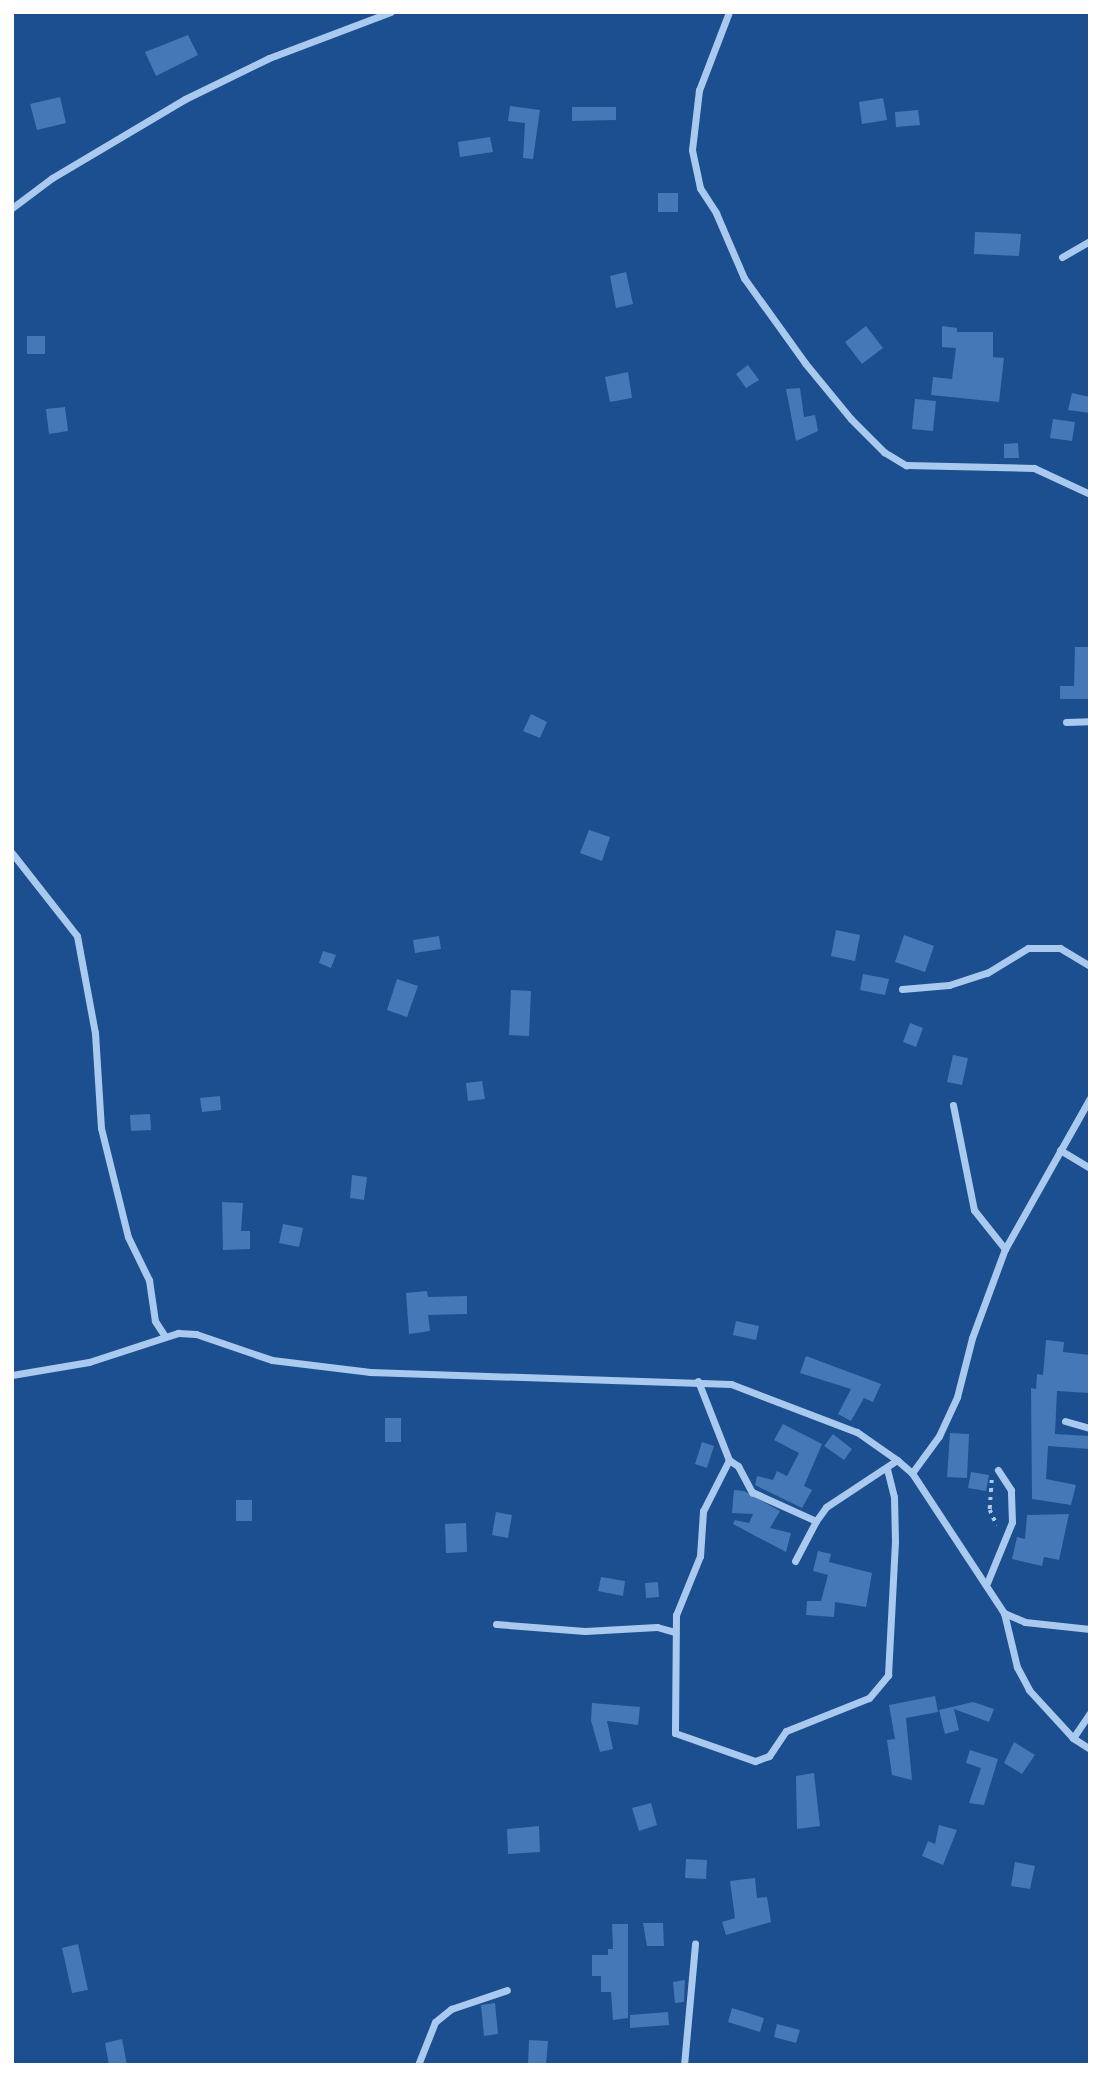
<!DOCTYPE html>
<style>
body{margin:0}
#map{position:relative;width:1102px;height:2077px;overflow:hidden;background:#1b4f8f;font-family:"Alegreya Sans",sans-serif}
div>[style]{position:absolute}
.building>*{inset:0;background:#4478b7}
.path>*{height:3.5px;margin-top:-1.75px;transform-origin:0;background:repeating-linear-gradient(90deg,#a9c9ee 0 3.5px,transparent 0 8.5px)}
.street>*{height:7px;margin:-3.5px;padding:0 3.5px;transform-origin:3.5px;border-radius:3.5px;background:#a9c9ee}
span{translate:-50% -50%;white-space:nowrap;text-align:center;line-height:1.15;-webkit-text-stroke:7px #1b4f8f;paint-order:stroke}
.frame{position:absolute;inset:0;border:14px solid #fff;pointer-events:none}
</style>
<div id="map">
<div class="building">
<i style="clip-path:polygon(188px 35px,198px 55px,156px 76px,145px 52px)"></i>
<i style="clip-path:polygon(60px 97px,66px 123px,37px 130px,30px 104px)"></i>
<i style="clip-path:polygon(883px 98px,887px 120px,862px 124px,859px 102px)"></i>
<i style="clip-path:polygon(510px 106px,540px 110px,533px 159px,523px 158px,525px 123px,508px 121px)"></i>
<i style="clip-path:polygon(572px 107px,616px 107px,616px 120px,572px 121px)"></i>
<i style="clip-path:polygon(918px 110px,920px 125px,896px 127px,895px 112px)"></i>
<i style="clip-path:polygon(490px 137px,493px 152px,460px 157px,458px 142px)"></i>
<i style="clip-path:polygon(658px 193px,678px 193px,678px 212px,658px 212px)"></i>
<i style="clip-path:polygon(975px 232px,1021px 234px,1019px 256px,974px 254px)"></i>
<i style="clip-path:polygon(626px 272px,633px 304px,616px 308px,610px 276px)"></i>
<i style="clip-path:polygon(866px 326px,883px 348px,862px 364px,845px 342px)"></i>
<i style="clip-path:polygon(942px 326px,957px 328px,957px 332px,993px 332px,993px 357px,1004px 358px,999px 402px,931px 395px,933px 377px,952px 379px,956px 348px,942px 347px)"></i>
<i style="clip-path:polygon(27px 336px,45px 336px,45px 354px,27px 354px)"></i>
<i style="clip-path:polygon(748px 365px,759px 380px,746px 388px,736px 374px)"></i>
<i style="clip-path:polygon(628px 372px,632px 398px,610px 402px,605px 377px)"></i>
<i style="clip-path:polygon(800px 388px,804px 417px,815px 415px,818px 431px,796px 441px,786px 389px)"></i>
<i style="clip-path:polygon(1072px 393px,1090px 397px,1090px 413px,1068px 410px)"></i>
<i style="clip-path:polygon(915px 399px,936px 401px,933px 431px,912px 429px)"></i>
<i style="clip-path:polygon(65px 407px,68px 431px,49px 434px,46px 409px)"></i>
<i style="clip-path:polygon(1053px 419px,1075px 422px,1072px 441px,1050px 438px)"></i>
<i style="clip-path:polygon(1018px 443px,1019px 458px,1004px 458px,1004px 444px)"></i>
<i style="clip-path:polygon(1075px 647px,1090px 647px,1088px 699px,1060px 699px,1060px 686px,1074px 686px)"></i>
<i style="clip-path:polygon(531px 714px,547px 722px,540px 738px,523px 731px)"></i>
<i style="clip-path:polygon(589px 830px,610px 837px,602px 861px,580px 853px)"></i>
<i style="clip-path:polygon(836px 930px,860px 935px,855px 961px,831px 956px)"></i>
<i style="clip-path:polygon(904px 935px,934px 946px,925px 972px,895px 962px)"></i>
<i style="clip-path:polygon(439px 936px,441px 949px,415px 953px,413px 940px)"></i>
<i style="clip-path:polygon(323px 951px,336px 955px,331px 968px,319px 963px)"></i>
<i style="clip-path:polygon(863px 974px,889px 979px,885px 995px,860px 990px)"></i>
<i style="clip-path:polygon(397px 979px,418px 986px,407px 1017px,387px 1010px)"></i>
<i style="clip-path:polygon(511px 990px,531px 991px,529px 1036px,509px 1035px)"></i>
<i style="clip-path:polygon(910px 1023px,923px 1028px,916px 1047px,903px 1042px)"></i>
<i style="clip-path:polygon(953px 1055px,968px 1058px,962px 1085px,947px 1082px)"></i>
<i style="clip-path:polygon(482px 1081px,485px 1099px,468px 1101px,466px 1083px)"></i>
<i style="clip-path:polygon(220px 1096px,221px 1110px,202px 1112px,200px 1098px)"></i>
<i style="clip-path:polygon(150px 1114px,151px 1130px,131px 1131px,130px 1115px)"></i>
<i style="clip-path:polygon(352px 1175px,367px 1177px,364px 1200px,350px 1198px)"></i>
<i style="clip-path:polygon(222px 1202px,243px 1203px,241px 1231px,250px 1231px,250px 1249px,223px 1250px)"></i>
<i style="clip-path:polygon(283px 1224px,303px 1228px,299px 1247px,279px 1243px)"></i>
<i style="clip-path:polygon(427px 1291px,428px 1297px,467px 1296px,467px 1314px,428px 1315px,430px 1331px,409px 1334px,406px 1293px)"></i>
<i style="clip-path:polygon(736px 1321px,759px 1326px,756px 1340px,733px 1335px)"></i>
<i style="clip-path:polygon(1046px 1340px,1064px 1342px,1063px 1352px,1090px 1355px,1089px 1393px,1057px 1391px,1055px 1434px,1090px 1436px,1090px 1449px,1048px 1446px,1046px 1479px,1076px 1485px,1071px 1505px,1032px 1499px,1031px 1388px,1036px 1389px,1037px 1374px,1043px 1375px)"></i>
<i style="clip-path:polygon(806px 1356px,881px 1384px,873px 1402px,864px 1398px,851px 1421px,838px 1414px,851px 1389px,800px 1373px)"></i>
<i style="clip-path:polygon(385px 1418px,401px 1418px,401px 1442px,385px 1442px)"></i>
<i style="clip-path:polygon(783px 1424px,822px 1444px,804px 1486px,812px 1490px,802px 1508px,755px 1485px,757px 1476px,773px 1480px,777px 1471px,787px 1476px,799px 1453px,774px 1440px)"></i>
<i style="clip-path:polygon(950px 1433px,969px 1434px,967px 1478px,947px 1477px)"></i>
<i style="clip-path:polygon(833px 1434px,852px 1449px,844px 1460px,824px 1446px)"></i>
<i style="clip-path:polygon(702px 1442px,714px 1446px,707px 1468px,695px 1464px)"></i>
<i style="clip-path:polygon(971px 1472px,989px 1475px,986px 1491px,968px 1488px)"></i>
<i style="clip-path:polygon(734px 1490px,744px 1491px,780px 1511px,770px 1528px,791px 1533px,786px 1552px,733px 1524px,735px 1520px,749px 1523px,753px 1514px,732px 1513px)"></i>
<i style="clip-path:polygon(236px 1500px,252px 1500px,252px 1521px,236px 1521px)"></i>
<i style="clip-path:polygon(496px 1512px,512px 1515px,508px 1538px,492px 1535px)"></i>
<i style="clip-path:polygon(1069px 1514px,1059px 1560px,1044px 1557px,1042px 1566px,1012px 1559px,1017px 1537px,1025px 1539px,1027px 1515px)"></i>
<i style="clip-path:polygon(466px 1523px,467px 1552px,446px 1553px,445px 1524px)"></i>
<i style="clip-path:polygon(818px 1551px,831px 1554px,829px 1562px,872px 1573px,866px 1607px,835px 1602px,834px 1617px,806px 1615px,807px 1601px,821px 1601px,828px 1575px,813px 1571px)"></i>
<i style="clip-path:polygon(601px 1577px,625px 1581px,623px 1596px,598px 1591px)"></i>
<i style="clip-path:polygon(658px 1582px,659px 1597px,646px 1598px,645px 1583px)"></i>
<i style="clip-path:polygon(935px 1696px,938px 1712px,906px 1718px,912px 1780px,892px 1775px,887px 1740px,895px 1739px,889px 1705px)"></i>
<i style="clip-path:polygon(973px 1702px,994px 1709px,989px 1722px,954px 1709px,959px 1730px,945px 1734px,939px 1710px)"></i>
<i style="clip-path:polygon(592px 1703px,640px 1707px,638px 1725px,607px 1721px,613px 1749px,600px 1752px,591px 1721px)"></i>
<i style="clip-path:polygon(1014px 1742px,1035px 1755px,1022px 1774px,1004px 1763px)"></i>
<i style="clip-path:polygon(970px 1750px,998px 1759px,984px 1805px,969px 1803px,981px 1768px,966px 1763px)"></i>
<i style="clip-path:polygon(814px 1773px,820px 1826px,797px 1829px,796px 1776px)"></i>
<i style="clip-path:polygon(651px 1803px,657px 1825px,639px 1831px,632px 1808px)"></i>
<i style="clip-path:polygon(939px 1825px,957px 1830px,943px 1865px,922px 1856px,928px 1841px,935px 1844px)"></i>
<i style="clip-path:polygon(539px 1826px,540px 1852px,508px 1854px,507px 1829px)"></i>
<i style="clip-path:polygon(686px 1859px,707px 1860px,706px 1879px,685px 1878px)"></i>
<i style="clip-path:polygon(1015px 1862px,1035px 1866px,1030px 1889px,1011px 1886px)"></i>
<i style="clip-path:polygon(755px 1878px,757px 1898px,767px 1897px,771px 1922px,726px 1935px,722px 1922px,735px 1918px,730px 1881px)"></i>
<i style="clip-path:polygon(643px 1923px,663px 1923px,664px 1946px,647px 1946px)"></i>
<i style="clip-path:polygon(612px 1924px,628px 1924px,628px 2018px,613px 2020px,611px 1992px,601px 1992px,601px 1976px,592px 1976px,592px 1955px,608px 1955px,608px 1949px,613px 1949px)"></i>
<i style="clip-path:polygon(78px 1944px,88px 1990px,72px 1993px,62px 1948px)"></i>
<i style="clip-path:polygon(685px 1980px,684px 2002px,675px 2003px,673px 1982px)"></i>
<i style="clip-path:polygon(495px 2003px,498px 2034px,484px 2036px,481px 2005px)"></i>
<i style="clip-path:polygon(732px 2008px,764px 2018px,760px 2032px,728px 2022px)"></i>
<i style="clip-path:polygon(668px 2012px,669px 2025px,630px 2028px,630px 2015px)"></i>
<i style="clip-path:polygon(777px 2024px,800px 2030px,796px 2043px,774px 2037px)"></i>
<i style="clip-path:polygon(122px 2039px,127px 2065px,109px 2065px,105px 2043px)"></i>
<i style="clip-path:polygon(529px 2040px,548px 2041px,546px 2065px,528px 2065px)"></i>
</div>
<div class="path">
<i style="left:992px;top:1480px;width:30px;rotate:94deg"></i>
<i style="left:990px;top:1510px;width:17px;rotate:66deg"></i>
</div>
<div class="street">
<i style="left:729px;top:12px;width:84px;rotate:111deg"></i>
<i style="left:699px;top:90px;width:60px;rotate:96.7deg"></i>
<i style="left:692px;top:150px;width:39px;rotate:78deg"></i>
<i style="left:700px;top:188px;width:30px;rotate:57deg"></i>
<i style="left:716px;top:213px;width:71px;rotate:66.7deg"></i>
<i style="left:744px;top:278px;width:105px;rotate:54.3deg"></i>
<i style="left:805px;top:363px;width:72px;rotate:50.6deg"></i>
<i style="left:851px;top:419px;width:47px;rotate:45deg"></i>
<i style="left:884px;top:452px;width:26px;rotate:31deg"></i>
<i style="left:906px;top:465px;width:128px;rotate:1.3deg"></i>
<i style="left:1034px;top:468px;width:62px;rotate:24.9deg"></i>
<i style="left:12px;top:208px;width:50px;rotate:-36.9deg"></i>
<i style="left:52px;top:178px;width:155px;rotate:-30.7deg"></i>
<i style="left:185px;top:99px;width:93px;rotate:-26deg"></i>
<i style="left:269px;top:58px;width:130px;rotate:-20.7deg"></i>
<i style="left:1062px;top:257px;width:32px;rotate:-30deg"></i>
<i style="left:1066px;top:722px;width:24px;rotate:-2deg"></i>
<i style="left:12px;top:853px;width:105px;rotate:51.9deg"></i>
<i style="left:77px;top:936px;width:99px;rotate:79.5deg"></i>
<i style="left:95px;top:1033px;width:95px;rotate:86.4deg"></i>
<i style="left:101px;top:1128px;width:112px;rotate:76.1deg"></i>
<i style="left:128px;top:1237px;width:48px;rotate:64deg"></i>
<i style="left:149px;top:1280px;width:41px;rotate:81.7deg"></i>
<i style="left:155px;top:1321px;width:17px;rotate:57deg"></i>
<i style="left:902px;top:989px;width:47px;rotate:-4.9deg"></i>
<i style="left:949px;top:985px;width:40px;rotate:-18deg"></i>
<i style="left:987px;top:973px;width:48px;rotate:-31.4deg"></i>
<i style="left:1028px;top:948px;width:32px"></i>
<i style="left:1060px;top:948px;width:35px;rotate:31deg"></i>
<i style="left:953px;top:1105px;width:107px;rotate:78.7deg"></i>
<i style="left:974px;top:1210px;width:50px;rotate:51.5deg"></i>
<i style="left:1060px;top:1150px;width:35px;rotate:31deg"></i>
<i style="left:12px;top:1375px;width:78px;rotate:-9.6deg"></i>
<i style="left:89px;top:1362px;width:94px;rotate:-18deg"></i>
<i style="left:178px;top:1333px;width:18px;rotate:3deg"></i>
<i style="left:196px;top:1334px;width:80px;rotate:18.9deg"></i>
<i style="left:272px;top:1360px;width:99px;rotate:7deg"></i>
<i style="left:370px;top:1372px;width:361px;rotate:1.9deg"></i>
<i style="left:731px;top:1384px;width:135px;rotate:20.9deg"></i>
<i style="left:857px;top:1432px;width:49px;rotate:35deg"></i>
<i style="left:897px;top:1460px;width:20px;rotate:41deg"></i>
<i style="left:912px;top:1473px;width:168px;rotate:56.7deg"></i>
<i style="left:1004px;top:1613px;width:23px;rotate:23deg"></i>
<i style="left:1025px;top:1622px;width:65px;rotate:6.1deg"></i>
<i style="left:698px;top:1381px;width:85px;rotate:68.6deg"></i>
<i style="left:729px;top:1460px;width:11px;rotate:34deg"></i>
<i style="left:738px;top:1466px;width:30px;rotate:62deg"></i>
<i style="left:752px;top:1492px;width:70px;rotate:24.4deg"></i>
<i style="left:816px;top:1521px;width:17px;rotate:-54deg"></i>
<i style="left:826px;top:1507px;width:85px;rotate:-33.5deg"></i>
<i style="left:1065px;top:1421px;width:26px;rotate:16deg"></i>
<i style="left:729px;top:1460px;width:57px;rotate:117deg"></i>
<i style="left:703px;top:1511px;width:45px;rotate:93.8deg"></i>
<i style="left:700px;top:1556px;width:64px;rotate:112.1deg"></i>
<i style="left:676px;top:1615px;width:118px;rotate:90.5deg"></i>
<i style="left:675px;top:1733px;width:85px;rotate:19.3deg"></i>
<i style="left:755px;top:1761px;width:15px;rotate:-20deg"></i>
<i style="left:769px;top:1756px;width:30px;rotate:-56deg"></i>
<i style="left:786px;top:1731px;width:89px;rotate:-21.7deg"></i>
<i style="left:869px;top:1698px;width:30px;rotate:-50deg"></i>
<i style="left:888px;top:1675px;width:134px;rotate:-87deg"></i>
<i style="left:895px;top:1541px;width:44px;rotate:-91.3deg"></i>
<i style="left:894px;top:1497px;width:29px;rotate:-104deg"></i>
<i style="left:912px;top:1473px;width:46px;rotate:-53.9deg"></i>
<i style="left:939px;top:1436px;width:43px;rotate:-65.2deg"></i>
<i style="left:957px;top:1397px;width:61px;rotate:-75.7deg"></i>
<i style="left:972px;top:1338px;width:95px;rotate:-69.7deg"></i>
<i style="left:1005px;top:1249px;width:173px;rotate:-60.6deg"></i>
<i style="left:795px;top:1561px;width:45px;rotate:-62.3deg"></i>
<i style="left:987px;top:1583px;width:66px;rotate:-67.7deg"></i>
<i style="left:1012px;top:1522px;width:32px;rotate:-92deg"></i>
<i style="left:1011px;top:1490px;width:24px;rotate:-123deg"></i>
<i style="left:1004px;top:1613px;width:56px;rotate:76.5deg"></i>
<i style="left:1017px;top:1667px;width:26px;rotate:62deg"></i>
<i style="left:1029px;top:1690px;width:65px;rotate:47.5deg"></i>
<i style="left:1073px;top:1738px;width:20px;rotate:33deg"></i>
<i style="left:496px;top:1624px;width:89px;rotate:4.5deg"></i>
<i style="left:585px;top:1631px;width:72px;rotate:-3.2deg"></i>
<i style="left:657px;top:1627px;width:18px;rotate:16deg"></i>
<i style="left:1073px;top:1738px;width:30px;rotate:-56deg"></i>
<i style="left:418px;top:2065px;width:46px;rotate:-68.4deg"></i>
<i style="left:435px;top:2022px;width:21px;rotate:-39deg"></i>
<i style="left:451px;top:2009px;width:59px;rotate:-18.7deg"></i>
<i style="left:684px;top:2065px;width:122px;rotate:-84.8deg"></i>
</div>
<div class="frame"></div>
</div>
